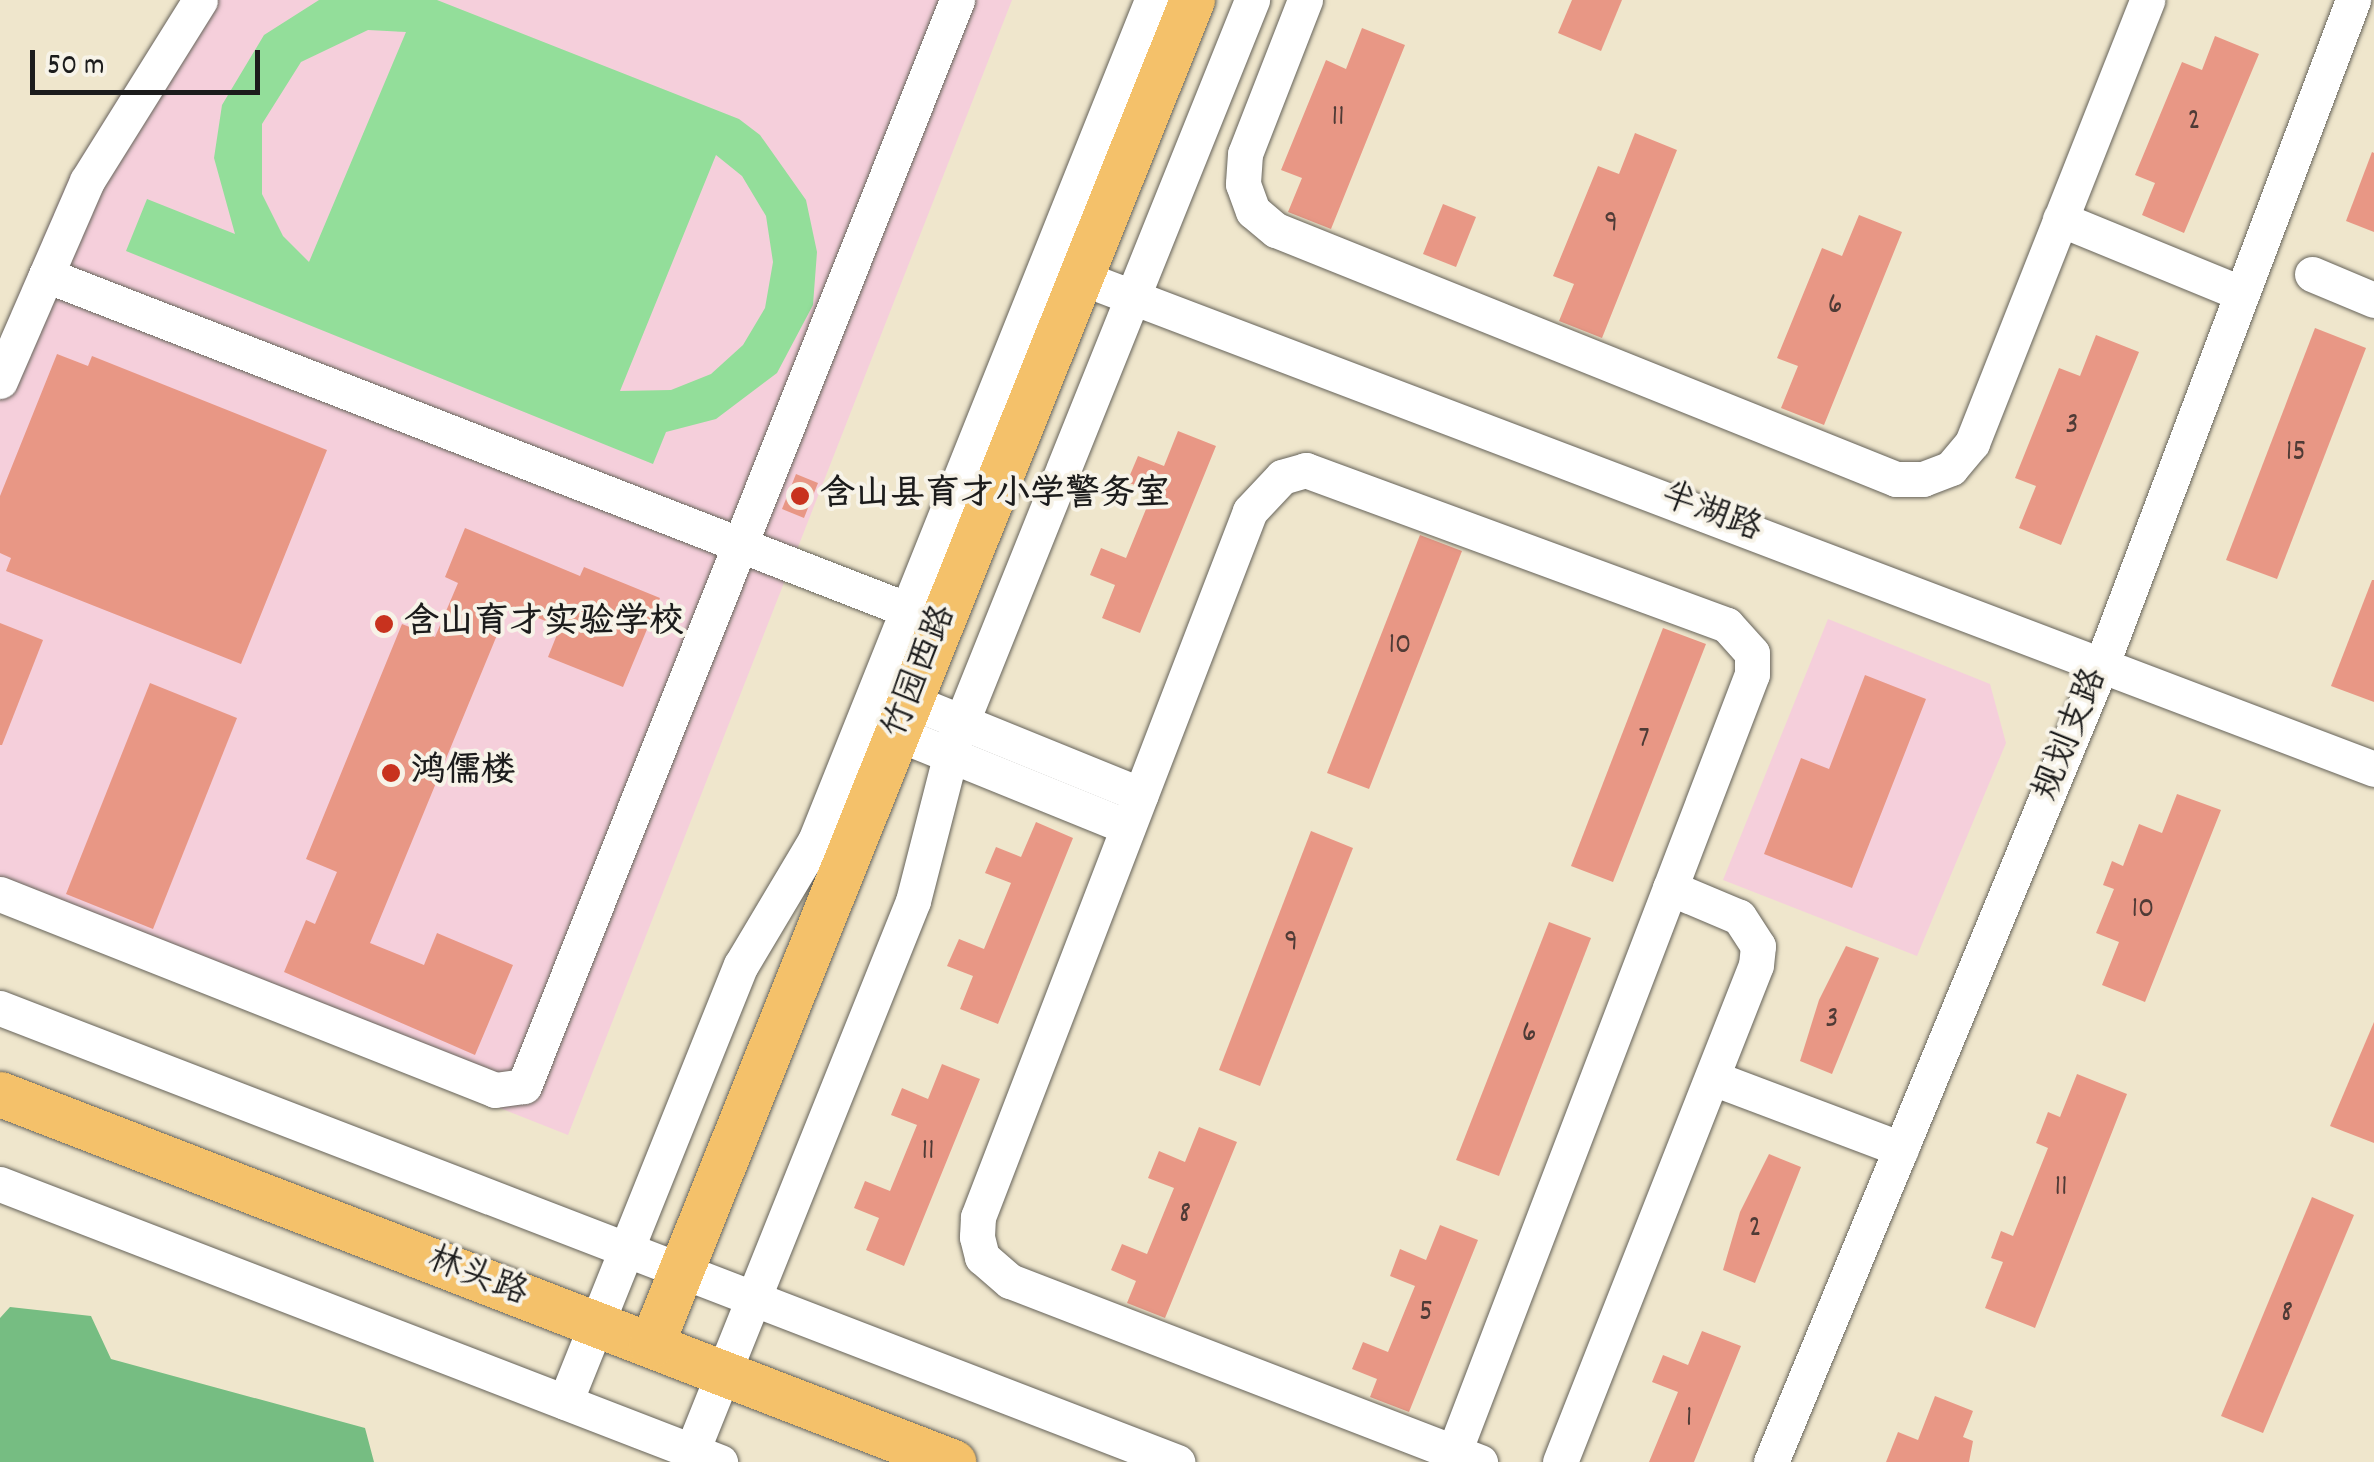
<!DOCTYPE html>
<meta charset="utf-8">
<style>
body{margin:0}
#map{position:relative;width:2374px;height:1462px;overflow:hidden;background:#efe6cc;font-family:Dekko,"LXGW WenKai TC",sans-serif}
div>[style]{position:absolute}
.built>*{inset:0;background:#f5cfdb}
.green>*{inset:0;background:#93de9a}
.forest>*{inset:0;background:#76bd82}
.building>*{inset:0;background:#e89785}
.roads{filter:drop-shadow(0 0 2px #66635a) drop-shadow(0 0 2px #66635a)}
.minor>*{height:35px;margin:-17.5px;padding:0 17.5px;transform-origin:17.5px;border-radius:17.5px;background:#fff}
.major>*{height:45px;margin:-22.5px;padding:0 22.5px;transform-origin:22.5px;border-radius:22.5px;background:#f4c16a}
.dots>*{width:28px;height:28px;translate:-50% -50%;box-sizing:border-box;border:5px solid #f7f3e8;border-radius:50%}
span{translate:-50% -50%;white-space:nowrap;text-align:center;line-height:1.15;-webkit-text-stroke:8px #f7f3e8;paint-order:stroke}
.number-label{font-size:30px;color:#4f3b36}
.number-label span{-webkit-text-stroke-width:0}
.poi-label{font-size:35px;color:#1c1c1c;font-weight:700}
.left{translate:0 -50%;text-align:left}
.street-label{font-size:35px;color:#1c1c1c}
.scale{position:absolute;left:30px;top:50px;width:230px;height:45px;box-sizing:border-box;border:5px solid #1c1c1c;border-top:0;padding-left:12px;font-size:30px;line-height:35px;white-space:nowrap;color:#1c1c1c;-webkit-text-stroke:8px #f7f3e8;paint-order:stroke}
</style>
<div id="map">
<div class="built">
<i style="clip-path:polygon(180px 0,1012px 0,568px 1135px,0 910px,0 338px,70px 175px)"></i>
<i style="clip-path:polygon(1828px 619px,1990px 684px,2006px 743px,1917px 956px,1723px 880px)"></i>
</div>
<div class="green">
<i style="clip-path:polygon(evenodd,319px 0,437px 0,739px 119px,760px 135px,806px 200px,817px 252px,813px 305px,777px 373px,716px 419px,666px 432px,653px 464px,126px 251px,147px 199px,235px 234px,214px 158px,222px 105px,264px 35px,319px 0,368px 30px,406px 32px,309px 262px,283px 236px,262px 194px,262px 124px,301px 62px,368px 30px,319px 0,716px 155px,742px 176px,766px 216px,773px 262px,765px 308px,743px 345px,711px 374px,671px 390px,620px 391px,716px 155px)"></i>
</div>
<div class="forest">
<i style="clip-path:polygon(10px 1307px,91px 1316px,111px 1359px,365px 1428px,374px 1462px,0 1462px,0 1318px)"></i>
</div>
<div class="building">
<i style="clip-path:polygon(1572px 0,1622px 0,1601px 51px,1558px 33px)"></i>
<i style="clip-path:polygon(1362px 28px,1405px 45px,1331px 229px,1288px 212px,1302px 178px,1281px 170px,1326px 60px,1346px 69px)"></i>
<i style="clip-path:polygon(2215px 36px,2259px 54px,2184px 233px,2142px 215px,2155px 183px,2135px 175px,2182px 62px,2202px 70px)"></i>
<i style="clip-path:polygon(1635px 133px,1677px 150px,1602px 338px,1559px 321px,1574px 284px,1553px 276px,1598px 166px,1619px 174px)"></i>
<i style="clip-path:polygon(2372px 152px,2374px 153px,2374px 232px,2346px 221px)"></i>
<i style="clip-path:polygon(1443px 204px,1476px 217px,1456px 267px,1423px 254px)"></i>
<i style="clip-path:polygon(1859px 215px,1902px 232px,1824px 425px,1781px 408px,1798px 366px,1777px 358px,1822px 248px,1842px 256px)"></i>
<i style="clip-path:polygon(2315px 328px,2366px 348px,2277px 579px,2226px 560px)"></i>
<i style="clip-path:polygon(2096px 335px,2139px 352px,2061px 545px,2019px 528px,2036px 486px,2015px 478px,2059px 368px,2080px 376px)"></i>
<i style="clip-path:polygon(57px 354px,88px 366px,92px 356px,327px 450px,241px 664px,6px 571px,11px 558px,0 553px,0 496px)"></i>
<i style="clip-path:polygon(1178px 431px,1216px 446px,1140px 633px,1102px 618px,1115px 585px,1090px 575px,1101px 548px,1126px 558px,1153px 492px,1127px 482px,1138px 456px,1164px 466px)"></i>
<i style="clip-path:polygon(796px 474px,818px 483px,804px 518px,782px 509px)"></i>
<i style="clip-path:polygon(465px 528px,580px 576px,584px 567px,660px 598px,623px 687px,548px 657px,560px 627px,509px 606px,370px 943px,424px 965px,437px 933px,513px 965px,475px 1055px,284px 972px,306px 920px,315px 924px,337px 872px,306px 859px,402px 624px,435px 637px,458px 583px,445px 577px)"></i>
<i style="clip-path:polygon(1420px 535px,1462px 551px,1369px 789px,1327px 773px)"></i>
<i style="clip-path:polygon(2372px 580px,2374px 580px,2374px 702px,2331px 686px)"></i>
<i style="clip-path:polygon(0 623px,43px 640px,2px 745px,0 745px)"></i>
<i style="clip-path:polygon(1663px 628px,1706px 644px,1613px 882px,1571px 866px)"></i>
<i style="clip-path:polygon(1865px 675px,1926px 699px,1852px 888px,1764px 854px,1801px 758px,1829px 769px)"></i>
<i style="clip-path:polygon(150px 683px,237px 718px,153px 929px,66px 894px)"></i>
<i style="clip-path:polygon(2177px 794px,2221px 810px,2145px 1002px,2102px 985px,2119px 942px,2096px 933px,2114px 889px,2103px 885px,2112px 861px,2123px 866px,2139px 824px,2162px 833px)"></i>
<i style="clip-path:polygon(1036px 822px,1073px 838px,998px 1024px,960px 1009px,973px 976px,947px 966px,959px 939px,984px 949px,1011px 883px,985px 873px,996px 847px,1021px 857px)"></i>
<i style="clip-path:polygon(1311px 831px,1353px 848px,1260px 1086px,1219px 1070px)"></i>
<i style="clip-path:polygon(1549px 922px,1591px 938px,1499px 1176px,1456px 1160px)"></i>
<i style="clip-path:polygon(1846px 946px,1879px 958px,1832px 1074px,1800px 1061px,1819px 1000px)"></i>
<i style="clip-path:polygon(2374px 1022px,2374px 1143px,2330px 1126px)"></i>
<i style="clip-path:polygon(942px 1064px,980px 1079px,904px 1266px,866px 1250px,879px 1218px,854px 1208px,865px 1181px,890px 1191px,917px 1125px,891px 1115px,902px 1088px,928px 1099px)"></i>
<i style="clip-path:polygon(2077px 1074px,2127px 1094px,2035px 1328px,1985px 1308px,2003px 1262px,1991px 1258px,2001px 1231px,2013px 1236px,2048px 1148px,2036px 1143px,2048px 1112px,2060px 1117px)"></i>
<i style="clip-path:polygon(1199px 1127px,1237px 1142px,1165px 1318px,1127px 1303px,1136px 1281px,1111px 1270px,1122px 1244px,1147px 1254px,1174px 1188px,1148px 1178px,1159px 1151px,1185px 1162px)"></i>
<i style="clip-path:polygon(1769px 1154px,1801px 1167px,1755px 1283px,1723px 1270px,1740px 1212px)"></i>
<i style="clip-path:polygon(2312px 1197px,2354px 1215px,2263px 1433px,2221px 1416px)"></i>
<i style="clip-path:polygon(1440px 1225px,1478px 1240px,1409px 1412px,1370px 1397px,1377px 1379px,1352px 1369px,1363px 1342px,1388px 1352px,1415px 1286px,1390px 1276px,1400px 1249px,1426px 1260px)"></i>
<i style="clip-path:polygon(1702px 1331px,1741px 1346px,1694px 1462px,1649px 1462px,1678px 1392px,1652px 1382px,1663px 1355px,1688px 1365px)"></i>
<i style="clip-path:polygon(1935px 1396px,1973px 1411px,1963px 1437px,1973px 1441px,1969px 1462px,1886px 1462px,1898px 1432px,1918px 1440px)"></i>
</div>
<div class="roads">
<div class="minor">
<i style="left:1305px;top:0;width:165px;rotate:111.3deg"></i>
<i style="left:1245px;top:154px;width:30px;rotate:94deg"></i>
<i style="left:1243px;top:184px;width:29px;rotate:70deg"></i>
<i style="left:1253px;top:211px;width:30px;rotate:40deg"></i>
<i style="left:1276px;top:230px;width:668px;rotate:21.88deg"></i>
<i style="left:1896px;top:479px;width:27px"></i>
<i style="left:1923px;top:479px;width:30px;rotate:-21deg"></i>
<i style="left:1951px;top:468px;width:33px;rotate:-50deg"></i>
<i style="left:1972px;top:443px;width:476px;rotate:-68.4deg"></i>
<i style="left:2060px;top:219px;width:195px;rotate:22.3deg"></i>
<i style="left:1056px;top:268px;width:1410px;rotate:20.81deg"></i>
<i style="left:2312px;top:274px;width:67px;rotate:22.8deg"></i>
<i style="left:46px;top:275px;width:944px;rotate:21.24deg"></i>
<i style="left:0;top:381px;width:218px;rotate:-66.5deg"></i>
<i style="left:87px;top:181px;width:213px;rotate:-58deg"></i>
<i style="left:910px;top:701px;width:249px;rotate:22.1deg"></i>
<i style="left:896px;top:733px;width:250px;rotate:22.1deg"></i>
<i style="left:0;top:894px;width:532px;rotate:21.6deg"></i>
<i style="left:495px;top:1090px;width:29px;rotate:-8deg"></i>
<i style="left:524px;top:1086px;width:1169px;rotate:-68.26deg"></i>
<i style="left:0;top:1008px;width:1262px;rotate:21.09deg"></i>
<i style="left:1713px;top:1078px;width:201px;rotate:20.7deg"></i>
<i style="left:0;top:1184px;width:772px;rotate:21.11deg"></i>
<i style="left:565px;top:1402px;width:471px;rotate:-68.1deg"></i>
<i style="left:741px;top:965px;width:144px;rotate:-59.2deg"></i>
<i style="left:815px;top:841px;width:906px;rotate:-68.16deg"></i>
<i style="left:692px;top:1451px;width:593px;rotate:-68.11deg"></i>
<i style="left:913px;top:901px;width:165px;rotate:-75.6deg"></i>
<i style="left:954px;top:741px;width:799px;rotate:-68.09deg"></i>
<i style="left:1454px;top:1452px;width:833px;rotate:-69.04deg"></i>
<i style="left:1752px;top:674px;width:21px;rotate:-90deg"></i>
<i style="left:1752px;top:653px;width:38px;rotate:-132deg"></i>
<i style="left:1727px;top:625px;width:449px;rotate:-159.8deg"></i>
<i style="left:1306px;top:470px;width:25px;rotate:164deg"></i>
<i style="left:1282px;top:477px;width:47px;rotate:133.3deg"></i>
<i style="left:1250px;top:511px;width:757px;rotate:111.07deg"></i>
<i style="left:978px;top:1217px;width:20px;rotate:93deg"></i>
<i style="left:977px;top:1237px;width:21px;rotate:76deg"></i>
<i style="left:982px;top:1257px;width:37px;rotate:41deg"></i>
<i style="left:1010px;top:1281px;width:476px;rotate:21.1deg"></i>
<i style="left:1454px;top:1452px;width:28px;rotate:21deg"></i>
<i style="left:1560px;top:1462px;width:534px;rotate:-68.48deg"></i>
<i style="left:1756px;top:965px;width:19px;rotate:-84deg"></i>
<i style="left:1758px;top:946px;width:35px;rotate:-123deg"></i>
<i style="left:1739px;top:917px;width:75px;rotate:-157.2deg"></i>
<i style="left:1771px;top:1462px;width:867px;rotate:-67.49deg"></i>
<i style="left:2103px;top:661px;width:707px;rotate:-69.28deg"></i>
</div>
<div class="major">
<i style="left:0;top:1094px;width:1022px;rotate:21.11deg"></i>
<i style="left:651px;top:1345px;width:1450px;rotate:-68.09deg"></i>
</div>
</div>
<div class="dots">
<i style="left:800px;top:496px;background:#c8321e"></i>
<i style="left:384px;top:624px;background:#c8321e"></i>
<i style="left:391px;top:773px;background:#c8321e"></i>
</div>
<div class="number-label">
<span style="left:1338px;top:119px">11</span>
<span style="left:2194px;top:123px">2</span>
<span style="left:1611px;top:225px">9</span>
<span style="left:1835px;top:307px">6</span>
<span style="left:2072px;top:427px">3</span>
<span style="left:2296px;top:454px">15</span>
<span style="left:1400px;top:647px">10</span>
<span style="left:1644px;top:741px">7</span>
<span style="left:2143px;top:911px">10</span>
<span style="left:1291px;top:944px">9</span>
<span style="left:1832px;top:1021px">3</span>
<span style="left:1529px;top:1035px">6</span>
<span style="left:928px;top:1153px">11</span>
<span style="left:2061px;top:1189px">11</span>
<span style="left:1185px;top:1216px">8</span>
<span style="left:1755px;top:1230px">2</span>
<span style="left:1426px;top:1314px">5</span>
<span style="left:2287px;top:1315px">8</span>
<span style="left:1689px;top:1420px">1</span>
</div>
<div class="poi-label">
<span class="left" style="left:820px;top:496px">含山县育才小学警务室</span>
<span class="left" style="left:404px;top:624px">含山育才实验学校</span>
<span class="left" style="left:411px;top:773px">鸿儒楼</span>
</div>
<div class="street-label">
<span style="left:1711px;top:514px;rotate:21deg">半湖路</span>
<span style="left:921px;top:672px;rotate:-68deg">竹园西路</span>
<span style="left:2072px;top:735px;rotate:-68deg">规划支路</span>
<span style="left:477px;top:1278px;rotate:21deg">林头路</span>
</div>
<div class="scale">50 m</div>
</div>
